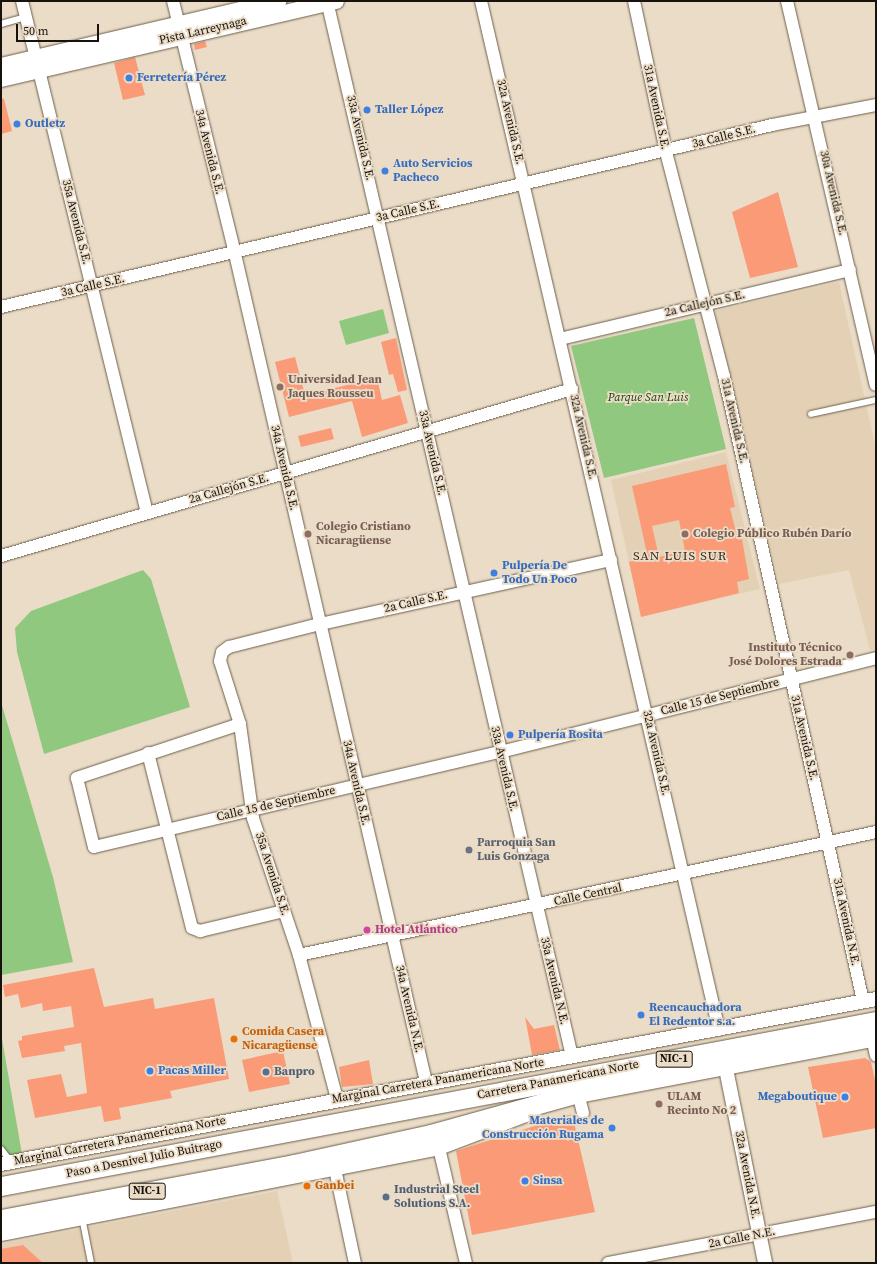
<!DOCTYPE html>
<meta charset="utf-8">
<style>
body{margin:0}
#map{position:relative;width:877px;height:1264px;overflow:hidden;background:#ebdcc7;font-family:"Source Serif 4",serif}
div>[style]{position:absolute}
.built>*{inset:0;background:#e4d1b5}
.green>*{inset:0;background:#90c87f}
.building>*{inset:0;background:#fa9a76}
.roads{filter:drop-shadow(0 0 1px #6b5f4c) drop-shadow(0 0 1px #6b5f4c)}
.service>*{height:6px;margin:-3px;padding:0 3px;transform-origin:3px;border-radius:3px;background:#fff}
.minor>*{height:12px;margin:-6px;padding:0 6px;transform-origin:6px;border-radius:6px;background:#fff}
.tertiary>*{height:14px;margin:-7px;padding:0 7px;transform-origin:7px;border-radius:7px;background:#fff}
.secondary>*{height:16px;margin:-8px;padding:0 8px;transform-origin:8px;border-radius:8px;background:#fff}
.trunk>*{height:19px;margin:-9.5px;padding:0 9.5px;transform-origin:9.5px;border-radius:9.5px;background:#fff}
.dots>*{width:11px;height:11px;translate:-50% -50%;box-sizing:border-box;border:2px solid #ebdcc7;border-radius:50%}
span{translate:-50% -50%;white-space:nowrap;text-align:center;line-height:1.15;-webkit-text-stroke:3.5px #ebdcc7;paint-order:stroke}
.shield-label span{padding:1px 3px;background:#ebdcc7;border:1px solid;border-radius:3px;-webkit-text-stroke-width:0}
.shield-label{font-size:11px;color:#17120b;font-weight:700}
.street-label{font-size:12px;color:#17120b}
.shop-label{font-size:12px;color:#366cbe;font-weight:700}
.left{translate:0 -50%;text-align:left}
.right{translate:-100% -50%;text-align:right}
.education-label{font-size:12px;color:#785e54;font-weight:700}
.park-label{font-size:12px;color:#1a410b;font-style:italic}
.worship-label{font-size:12px;color:#5b616d;font-weight:700}
.hotel-label{font-size:12px;color:#b23c85;font-weight:700}
.food-label{font-size:12px;color:#c56008;font-weight:700}
.service-label{font-size:12px;color:#4e5e75;font-weight:700}
.neighbourhood-label{font-size:13px;color:#332817;letter-spacing:1px}
.frame{position:absolute;inset:0;border:2px solid #17120b;pointer-events:none}
.scale{position:absolute;left:16px;top:24px;width:83px;height:18px;box-sizing:border-box;border:2px solid #17120b;border-top:0;padding-left:5px;font-size:12px;line-height:14px;white-space:nowrap;color:#17120b;-webkit-text-stroke:3px #ebdcc7;paint-order:stroke}
</style>
<div id="map">
<div class="built">
<i style="clip-path:polygon(839px 282px,876px 449px,876px 649px,870px 650px,849px 570px,779px 584px,715px 311px)"></i>
<i style="clip-path:polygon(726px 452px,760px 589px,641px 617px,611px 480px)"></i>
<i style="clip-path:polygon(277px 1191px,293px 1263px,1px 1263px,1px 1244px)"></i>
</div>
<div class="green">
<i style="clip-path:polygon(383px 309px,389px 333px,346px 345px,339px 321px)"></i>
<i style="clip-path:polygon(694px 318px,726px 449px,604px 478px,571px 346px)"></i>
<i style="clip-path:polygon(143px 570px,151px 579px,190px 707px,44px 754px,17px 652px,15px 628px,31px 611px)"></i>
<i style="clip-path:polygon(1px 702px,53px 877px,73px 962px,1px 975px)"></i>
<i style="clip-path:polygon(1px 1033px,23px 1160px,1px 1164px)"></i>
</div>
<div class="building">
<i style="clip-path:polygon(205px 41px,207px 47px,195px 50px,194px 44px)"></i>
<i style="clip-path:polygon(135px 57px,145px 95px,123px 100px,114px 63px)"></i>
<i style="clip-path:polygon(1px 98px,4px 99px,12px 131px,1px 134px)"></i>
<i style="clip-path:polygon(778px 192px,798px 267px,750px 278px,732px 212px)"></i>
<i style="clip-path:polygon(396px 338px,407px 390px,398px 392px,393px 374px,389px 375px,381px 342px)"></i>
<i style="clip-path:polygon(295px 357px,305px 395px,377px 378px,382px 400px,400px 395px,408px 423px,362px 437px,352px 401px,289px 417px,275px 362px)"></i>
<i style="clip-path:polygon(331px 428px,334px 439px,301px 447px,298px 436px)"></i>
<i style="clip-path:polygon(evenodd,726px 464px,735px 507px,730px 508px,738px 540px,742px 539px,749px 579px,737px 582px,739px 593px,641px 617px,629px 562px,648px 558px,632px 486px,726px 464px,679px 520px,685px 551px,659px 557px,652px 526px,679px 520px)"></i>
<i style="clip-path:polygon(94px 968px,104px 1007px,153px 998px,155px 1009px,214px 998px,229px 1079px,170px 1091px,172px 1098px,119px 1108px,121px 1119px,104px 1122px,101px 1106px,35px 1118px,27px 1080px,61px 1074px,67px 1097px,87px 1093px,81px 1043px,64px 1046px,65px 1051px,22px 1058px,18px 1041px,22px 1040px,22px 1036px,74px 1027px,71px 1006px,43px 1011px,42px 1003px,21px 1008px,18px 994px,5px 997px,3px 985px)"></i>
<i style="clip-path:polygon(525px 1017px,534px 1029px,554px 1025px,560px 1050px,532px 1055px)"></i>
<i style="clip-path:polygon(283px 1051px,290px 1084px,249px 1092px,242px 1060px)"></i>
<i style="clip-path:polygon(865px 1058px,871px 1062px,876px 1085px,876px 1128px,823px 1138px,808px 1067px)"></i>
<i style="clip-path:polygon(369px 1060px,373px 1084px,342px 1087px,339px 1067px)"></i>
<i style="clip-path:polygon(572px 1114px,595px 1212px,472px 1235px,456px 1151px)"></i>
<i style="clip-path:polygon(23px 1245px,43px 1263px,1px 1263px,1px 1249px)"></i>
</div>
<div class="roads">
<div class="service">
<i style="left:1px;top:24px;width:26px;rotate:-16deg"></i>
<i style="left:811px;top:414px;width:66px;rotate:-12.2deg"></i>
<i style="left:1px;top:1149px;width:16px;rotate:52deg"></i>
<i style="left:82px;top:1217px;width:47px;rotate:78.9deg"></i>
</div>
<div class="minor">
<i style="left:22px;top:1px;width:527px;rotate:76.28deg"></i>
<i style="left:173px;top:1px;width:260px;rotate:76.2deg"></i>
<i style="left:235px;top:254px;width:850px;rotate:77.01deg"></i>
<i style="left:327px;top:1px;width:1083px;rotate:76.93deg"></i>
<i style="left:481px;top:1px;width:1056px;rotate:76.98deg"></i>
<i style="left:634px;top:1px;width:154px;rotate:78deg"></i>
<i style="left:666px;top:152px;width:231px;rotate:75.5deg"></i>
<i style="left:724px;top:376px;width:640px;rotate:77.46deg"></i>
<i style="left:787px;top:1px;width:394px;rotate:77deg"></i>
<i style="left:1px;top:307px;width:792px;rotate:-13.28deg"></i>
<i style="left:772px;top:125px;width:106px;rotate:-10.9deg"></i>
<i style="left:560px;top:339px;width:298px;rotate:-13.4deg"></i>
<i style="left:1px;top:556px;width:595px;rotate:-16.3deg"></i>
<i style="left:240px;top:724px;width:172px;rotate:161.7deg"></i>
<i style="left:77px;top:778px;width:71px;rotate:76.2deg"></i>
<i style="left:94px;top:847px;width:417px;rotate:-13.2deg"></i>
<i style="left:500px;top:752px;width:388px;rotate:-14deg"></i>
<i style="left:148px;top:753px;width:180px;rotate:75.9deg"></i>
<i style="left:192px;top:928px;width:9px;rotate:21deg"></i>
<i style="left:200px;top:931px;width:86px;rotate:-13.4deg"></i>
<i style="left:299px;top:955px;width:590px;rotate:-12.03deg"></i>
<i style="left:872px;top:1037px;width:19px;rotate:78deg"></i>
<i style="left:578px;top:1093px;width:21px;rotate:76deg"></i>
<i style="left:337px;top:1099px;width:149px;rotate:-104.8deg"></i>
<i style="left:299px;top:955px;width:145px;rotate:-108.6deg"></i>
<i style="left:253px;top:818px;width:95px;rotate:-97.9deg"></i>
<i style="left:240px;top:724px;width:66px;rotate:-107.6deg"></i>
<i style="left:220px;top:661px;width:9px;rotate:-77deg"></i>
<i style="left:222px;top:652px;width:9px;rotate:-36deg"></i>
<i style="left:229px;top:647px;width:94px;rotate:-14.2deg"></i>
<i style="left:320px;top:624px;width:298px;rotate:-12.4deg"></i>
<i style="left:439px;top:1148px;width:118px;rotate:76.8deg"></i>
<i style="left:335px;top:1169px;width:96px;rotate:78deg"></i>
<i style="left:608px;top:1263px;width:273px;rotate:-10.8deg"></i>
</div>
<div class="tertiary">
<i style="left:725px;top:1064px;width:203px;rotate:78.6deg"></i>
<i style="left:1px;top:1164px;width:890px;rotate:-10.68deg"></i>
<i style="left:1px;top:1234px;width:446px;rotate:-11.1deg"></i>
<i style="left:439px;top:1148px;width:93px;rotate:-20.8deg"></i>
</div>
<div class="secondary">
<i style="left:1px;top:66px;width:285px;rotate:-13.2deg"></i>
<i style="left:1px;top:79px;width:344px;rotate:-13.1deg"></i>
</div>
<div class="trunk">
<i style="left:1px;top:1186px;width:890px;rotate:-10.68deg"></i>
<i style="left:1px;top:1219px;width:298px;rotate:-10.6deg"></i>
<i style="left:294px;top:1164px;width:140px;rotate:-12.4deg"></i>
<i style="left:431px;top:1134px;width:153px;rotate:-15.6deg"></i>
<i style="left:578px;top:1093px;width:303px;rotate:-10.8deg"></i>
</div>
</div>
<div class="dots">
<i style="left:129px;top:78px;background:#3f7fe0"></i>
<i style="left:367px;top:110px;background:#3f7fe0"></i>
<i style="left:17px;top:124px;background:#3f7fe0"></i>
<i style="left:385px;top:171px;background:#3f7fe0"></i>
<i style="left:280px;top:387px;background:#8d6e63"></i>
<i style="left:308px;top:534px;background:#8d6e63"></i>
<i style="left:685px;top:534px;background:#8d6e63"></i>
<i style="left:494px;top:573px;background:#3f7fe0"></i>
<i style="left:850px;top:655px;background:#8d6e63"></i>
<i style="left:510px;top:735px;background:#3f7fe0"></i>
<i style="left:469px;top:850px;background:#6b7280"></i>
<i style="left:367px;top:930px;background:#d1479c"></i>
<i style="left:641px;top:1015px;background:#3f7fe0"></i>
<i style="left:234px;top:1039px;background:#e8710a"></i>
<i style="left:150px;top:1071px;background:#3f7fe0"></i>
<i style="left:266px;top:1072px;background:#5c6f8a"></i>
<i style="left:845px;top:1097px;background:#3f7fe0"></i>
<i style="left:659px;top:1104px;background:#8d6e63"></i>
<i style="left:612px;top:1128px;background:#3f7fe0"></i>
<i style="left:525px;top:1181px;background:#3f7fe0"></i>
<i style="left:307px;top:1186px;background:#e8710a"></i>
<i style="left:386px;top:1197px;background:#5c6f8a"></i>
</div>
<div class="shield-label">
<span style="left:674px;top:1059px">NIC-1</span>
<span style="left:147px;top:1191px">NIC-1</span>
</div>
<div class="street-label">
<span style="left:203px;top:31px;rotate:-13deg">Pista Larreynaga</span>
<span style="left:656px;top:107px;rotate:78deg">31a Avenida S.E.</span>
<span style="left:510px;top:122px;rotate:77deg">32a Avenida S.E.</span>
<span style="left:724px;top:137px;rotate:-14deg">3a Calle S.E.</span>
<span style="left:360px;top:138px;rotate:77deg">33a Avenida S.E.</span>
<span style="left:209px;top:152px;rotate:76deg">34a Avenida S.E.</span>
<span style="left:833px;top:193px;rotate:77deg">30a Avenida S.E.</span>
<span style="left:408px;top:211px;rotate:-13deg">3a Calle S.E.</span>
<span style="left:76px;top:222px;rotate:76deg">35a Avenida S.E.</span>
<span style="left:93px;top:286px;rotate:-13deg">3a Calle S.E.</span>
<span style="left:705px;top:304px;rotate:-13deg">2a Callejón S.E.</span>
<span style="left:734px;top:421px;rotate:77deg">31a Avenida S.E.</span>
<span style="left:583px;top:437px;rotate:77deg">32a Avenida S.E.</span>
<span style="left:432px;top:453px;rotate:77deg">33a Avenida S.E.</span>
<span style="left:284px;top:468px;rotate:77deg">34a Avenida S.E.</span>
<span style="left:229px;top:489px;rotate:-16deg">2a Callejón S.E.</span>
<span style="left:416px;top:602px;rotate:-13deg">2a Calle S.E.</span>
<span style="left:720px;top:697px;rotate:-14deg">Calle 15 de Septiembre</span>
<span style="left:804px;top:738px;rotate:77deg">31a Avenida S.E.</span>
<span style="left:656px;top:753px;rotate:77deg">32a Avenida S.E.</span>
<span style="left:504px;top:769px;rotate:77deg">33a Avenida S.E.</span>
<span style="left:356px;top:783px;rotate:77deg">34a Avenida S.E.</span>
<span style="left:276px;top:804px;rotate:-13deg">Calle 15 de Septiembre</span>
<span style="left:272px;top:874px;rotate:72deg">35a Avenida S.E.</span>
<span style="left:588px;top:895px;rotate:-12deg">Calle Central</span>
<span style="left:846px;top:922px;rotate:78deg">31a Avenida N.E.</span>
<span style="left:554px;top:981px;rotate:77deg">33a Avenida N.E.</span>
<span style="left:409px;top:1009px;rotate:77deg">34a Avenida N.E.</span>
<span style="left:558px;top:1080px;rotate:-11deg">Carretera Panamericana Norte</span>
<span style="left:438px;top:1081px;rotate:-10deg">Marginal Carretera Panamericana Norte</span>
<span style="left:120px;top:1141px;rotate:-11deg">Marginal Carretera Panamericana Norte</span>
<span style="left:144px;top:1159px;rotate:-11deg">Paso a Desnivel Julio Buitrago</span>
<span style="left:747px;top:1175px;rotate:79deg">32a Avenida N.E.</span>
<span style="left:742px;top:1238px;rotate:-11deg">2a Calle N.E.</span>
</div>
<div class="shop-label">
<span class="left" style="left:137px;top:78px">Ferretería Pérez</span>
<span class="left" style="left:375px;top:110px">Taller López</span>
<span class="left" style="left:25px;top:124px">Outletz</span>
<span class="left" style="left:393px;top:171px">Auto Servicios<br>Pacheco</span>
<span class="left" style="left:502px;top:573px">Pulpería De<br>Todo Un Poco</span>
<span class="left" style="left:518px;top:735px">Pulpería Rosita</span>
<span class="left" style="left:649px;top:1015px">Reencauchadora<br>El Redentor s.a.</span>
<span class="left" style="left:158px;top:1071px">Pacas Miller</span>
<span class="right" style="left:837px;top:1097px">Megaboutique</span>
<span class="right" style="left:604px;top:1128px">Materiales de<br>Construcción Rugama</span>
<span class="left" style="left:533px;top:1181px">Sinsa</span>
</div>
<div class="education-label">
<span class="left" style="left:288px;top:387px">Universidad Jean<br>Jaques Rousseu</span>
<span class="left" style="left:316px;top:534px">Colegio Cristiano<br>Nicaragüense</span>
<span class="left" style="left:693px;top:534px">Colegio Público Rubén Darío</span>
<span class="right" style="left:842px;top:655px">Instituto Técnico<br>José Dolores Estrada</span>
<span class="left" style="left:667px;top:1104px">ULAM<br>Recinto No 2</span>
</div>
<div class="park-label">
<span style="left:648px;top:398px">Parque San Luis</span>
</div>
<div class="worship-label">
<span class="left" style="left:477px;top:850px">Parroquia San<br>Luis Gonzaga</span>
</div>
<div class="hotel-label">
<span class="left" style="left:375px;top:930px">Hotel Atlántico</span>
</div>
<div class="food-label">
<span class="left" style="left:242px;top:1039px">Comida Casera<br>Nicaragüense</span>
<span class="left" style="left:315px;top:1186px">Ganbei</span>
</div>
<div class="service-label">
<span class="left" style="left:274px;top:1072px">Banpro</span>
<span class="left" style="left:394px;top:1197px">Industrial Steel<br>Solutions S.A.</span>
</div>
<div class="neighbourhood-label">
<span style="left:680px;top:556px">SAN LUIS SUR</span>
</div>
<div class="frame"></div>
<div class="scale">50 m</div>
</div>
